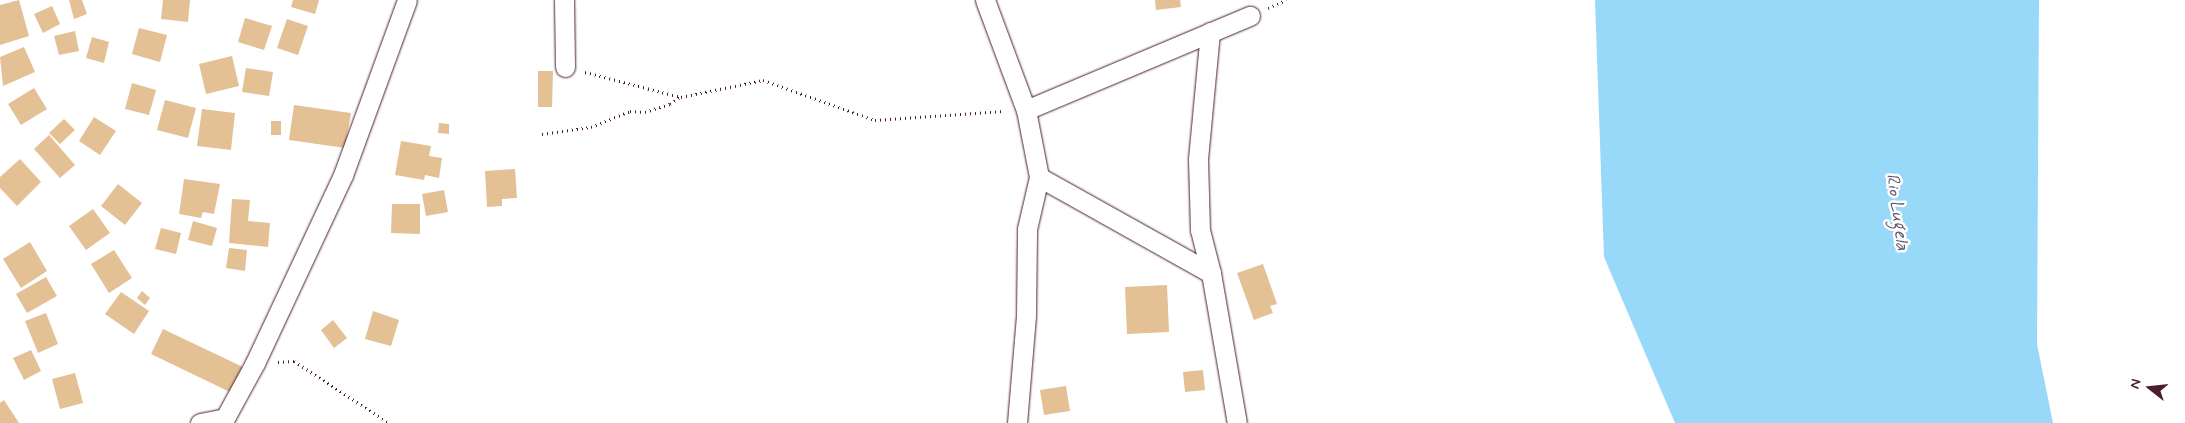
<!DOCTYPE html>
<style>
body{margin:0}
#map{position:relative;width:2185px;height:423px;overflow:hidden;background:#fff;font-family:Mynerve,sans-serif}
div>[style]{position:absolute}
.water>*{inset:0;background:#98d9fa}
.building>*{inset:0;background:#e4c095}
.path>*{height:3px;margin-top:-1.5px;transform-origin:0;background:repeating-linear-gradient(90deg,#4a1f2b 0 1px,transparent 0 5px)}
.roads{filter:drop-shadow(0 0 1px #4a1f2b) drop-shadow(0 0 1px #4a1f2b)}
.street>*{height:19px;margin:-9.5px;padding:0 9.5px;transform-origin:9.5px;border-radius:9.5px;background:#fff}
span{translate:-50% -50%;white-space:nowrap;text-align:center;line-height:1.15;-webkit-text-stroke:5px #fff;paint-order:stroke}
.water-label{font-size:18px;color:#615769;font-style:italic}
.north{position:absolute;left:2125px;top:363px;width:50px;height:50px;-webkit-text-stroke:4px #fff;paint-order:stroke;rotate:286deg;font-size:14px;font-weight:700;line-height:20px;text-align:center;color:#4a1f2b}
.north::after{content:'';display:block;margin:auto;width:18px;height:22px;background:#4a1f2b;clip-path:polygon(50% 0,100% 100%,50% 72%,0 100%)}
</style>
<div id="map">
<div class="water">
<i style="clip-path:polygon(1595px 0,2039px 0,2037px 344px,2053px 423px,1675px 423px,1604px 257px)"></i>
</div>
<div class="building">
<i style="clip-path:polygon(19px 0,29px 36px,0 45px,0 5px)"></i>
<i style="clip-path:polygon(69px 0,82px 0,87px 14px,74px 19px)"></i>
<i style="clip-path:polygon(163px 0,190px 0,188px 22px,161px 19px)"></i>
<i style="clip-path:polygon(293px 0,319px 0,315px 14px,291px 7px)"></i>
<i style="clip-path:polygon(1155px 0,1180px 0,1181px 7px,1156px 10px)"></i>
<i style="clip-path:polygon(52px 6px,60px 24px,43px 33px,34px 14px)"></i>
<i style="clip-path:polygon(245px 18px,272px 26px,264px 50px,238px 42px)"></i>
<i style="clip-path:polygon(287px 19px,308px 26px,298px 55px,277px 48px)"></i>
<i style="clip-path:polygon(139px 28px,167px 35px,160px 62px,132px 54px)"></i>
<i style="clip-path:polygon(75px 31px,79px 51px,59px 55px,54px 36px)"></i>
<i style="clip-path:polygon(92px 37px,109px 42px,104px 63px,86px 58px)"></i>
<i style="clip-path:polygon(24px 47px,35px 72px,3px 86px,0 57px)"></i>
<i style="clip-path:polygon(232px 56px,239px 86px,206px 94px,199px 64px)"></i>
<i style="clip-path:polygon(246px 68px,273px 72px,269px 96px,242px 92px)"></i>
<i style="clip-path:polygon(538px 71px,553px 71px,552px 107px,538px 107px)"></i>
<i style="clip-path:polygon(132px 83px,156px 90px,149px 115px,125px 109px)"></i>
<i style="clip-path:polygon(34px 88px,47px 109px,21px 125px,8px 104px)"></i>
<i style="clip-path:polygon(165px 100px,196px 108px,188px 138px,157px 130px)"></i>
<i style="clip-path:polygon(294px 105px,351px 113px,345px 148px,289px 140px)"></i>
<i style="clip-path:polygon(202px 109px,235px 113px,231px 150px,197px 146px)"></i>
<i style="clip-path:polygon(94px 117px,116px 131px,100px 155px,79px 141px)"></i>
<i style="clip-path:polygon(64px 119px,75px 130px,60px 144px,49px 133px)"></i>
<i style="clip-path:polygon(271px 121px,281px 121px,281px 135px,271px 135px)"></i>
<i style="clip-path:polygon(439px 123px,449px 124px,449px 134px,438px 133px)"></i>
<i style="clip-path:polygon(49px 135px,75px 165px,60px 178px,34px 149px)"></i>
<i style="clip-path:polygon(401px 141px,431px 146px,429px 156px,442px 158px,439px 178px,425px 175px,424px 180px,395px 175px)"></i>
<i style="clip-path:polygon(20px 159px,41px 182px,17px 206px,0 188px,0 177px)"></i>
<i style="clip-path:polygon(515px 169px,517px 198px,502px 199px,502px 206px,487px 207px,485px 171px)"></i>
<i style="clip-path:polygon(184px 179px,220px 184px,214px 214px,203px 212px,201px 218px,179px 214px)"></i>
<i style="clip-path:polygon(118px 184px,142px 203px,125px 225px,101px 206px)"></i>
<i style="clip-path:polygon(444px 190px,448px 212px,426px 216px,422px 194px)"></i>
<i style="clip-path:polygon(232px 199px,250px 200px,248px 221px,270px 223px,268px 247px,229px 243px)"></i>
<i style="clip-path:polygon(392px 204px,420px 204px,420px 234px,391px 233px)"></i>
<i style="clip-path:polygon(93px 209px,110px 233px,86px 250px,69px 226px)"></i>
<i style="clip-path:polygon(193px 221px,217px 228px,212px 246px,188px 240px)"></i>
<i style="clip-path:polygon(161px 228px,181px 233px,176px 254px,155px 249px)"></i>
<i style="clip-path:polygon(30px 242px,47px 271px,21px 288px,3px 259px)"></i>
<i style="clip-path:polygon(229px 248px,247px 250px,245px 271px,226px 268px)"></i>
<i style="clip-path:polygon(114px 250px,132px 278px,109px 293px,91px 264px)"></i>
<i style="clip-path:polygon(1263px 264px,1277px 304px,1270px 306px,1273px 313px,1254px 320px,1237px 273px)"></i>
<i style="clip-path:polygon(46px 277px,57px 296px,27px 313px,16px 294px)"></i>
<i style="clip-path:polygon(1167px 285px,1169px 332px,1127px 334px,1125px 287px)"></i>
<i style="clip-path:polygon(142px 291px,150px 298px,145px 305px,137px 298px)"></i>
<i style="clip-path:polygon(121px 292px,149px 311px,134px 334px,105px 314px)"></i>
<i style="clip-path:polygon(373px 311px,399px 320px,391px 346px,365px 339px)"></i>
<i style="clip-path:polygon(46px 313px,58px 344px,38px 353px,25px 321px)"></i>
<i style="clip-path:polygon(333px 320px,347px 338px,334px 348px,321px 330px)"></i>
<i style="clip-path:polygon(163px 329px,245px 368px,232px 393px,151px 354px)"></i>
<i style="clip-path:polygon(31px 350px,41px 371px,24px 380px,13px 358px)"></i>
<i style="clip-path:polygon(1203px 370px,1205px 390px,1185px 392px,1183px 372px)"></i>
<i style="clip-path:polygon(75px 373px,83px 403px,60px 409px,52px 379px)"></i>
<i style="clip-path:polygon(1066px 386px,1070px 411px,1044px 415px,1040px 390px)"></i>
<i style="clip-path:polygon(4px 400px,19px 423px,0 423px,0 403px)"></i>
</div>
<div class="path">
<i style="left:1268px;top:8px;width:20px;rotate:-24deg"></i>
<i style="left:585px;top:72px;width:99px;rotate:14.6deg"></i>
<i style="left:681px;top:97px;width:84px;rotate:-11.7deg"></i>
<i style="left:763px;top:80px;width:119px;rotate:19.7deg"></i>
<i style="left:875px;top:120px;width:129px;rotate:-4deg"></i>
<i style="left:542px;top:134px;width:49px;rotate:-8.1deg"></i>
<i style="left:591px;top:127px;width:42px;rotate:-22.3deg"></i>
<i style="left:630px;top:111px;width:15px;rotate:4deg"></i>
<i style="left:645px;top:112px;width:26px;rotate:-18deg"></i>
<i style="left:670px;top:104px;width:12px;rotate:-35deg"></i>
<i style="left:278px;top:362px;width:16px;rotate:-4deg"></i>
<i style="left:294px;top:361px;width:113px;rotate:33.1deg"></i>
</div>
<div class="roads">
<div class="street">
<i style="left:564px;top:0;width:67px;rotate:89.1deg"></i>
<i style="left:985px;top:0;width:117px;rotate:69.6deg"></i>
<i style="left:1026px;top:110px;width:243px;rotate:-22.8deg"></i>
<i style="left:1210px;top:32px;width:128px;rotate:95.4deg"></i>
<i style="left:1198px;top:159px;width:71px;rotate:88.4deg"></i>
<i style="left:1200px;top:230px;width:44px;rotate:75.7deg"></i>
<i style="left:1026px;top:110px;width:68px;rotate:79deg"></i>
<i style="left:1039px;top:177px;width:197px;rotate:29.2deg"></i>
<i style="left:1211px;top:273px;width:152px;rotate:80.2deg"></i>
<i style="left:200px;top:423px;width:25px;rotate:-11deg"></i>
<i style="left:225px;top:418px;width:63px;rotate:-61.4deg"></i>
<i style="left:255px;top:363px;width:208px;rotate:-64.9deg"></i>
<i style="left:343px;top:175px;width:186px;rotate:-69.9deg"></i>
<i style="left:1017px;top:423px;width:108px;rotate:-85.2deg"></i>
<i style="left:1026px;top:315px;width:86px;rotate:-89.3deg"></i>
<i style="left:1027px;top:229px;width:53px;rotate:-77deg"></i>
</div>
</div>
<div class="water-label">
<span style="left:1897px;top:212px;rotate:82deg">Rio Lugela</span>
</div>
<div class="north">N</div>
</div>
